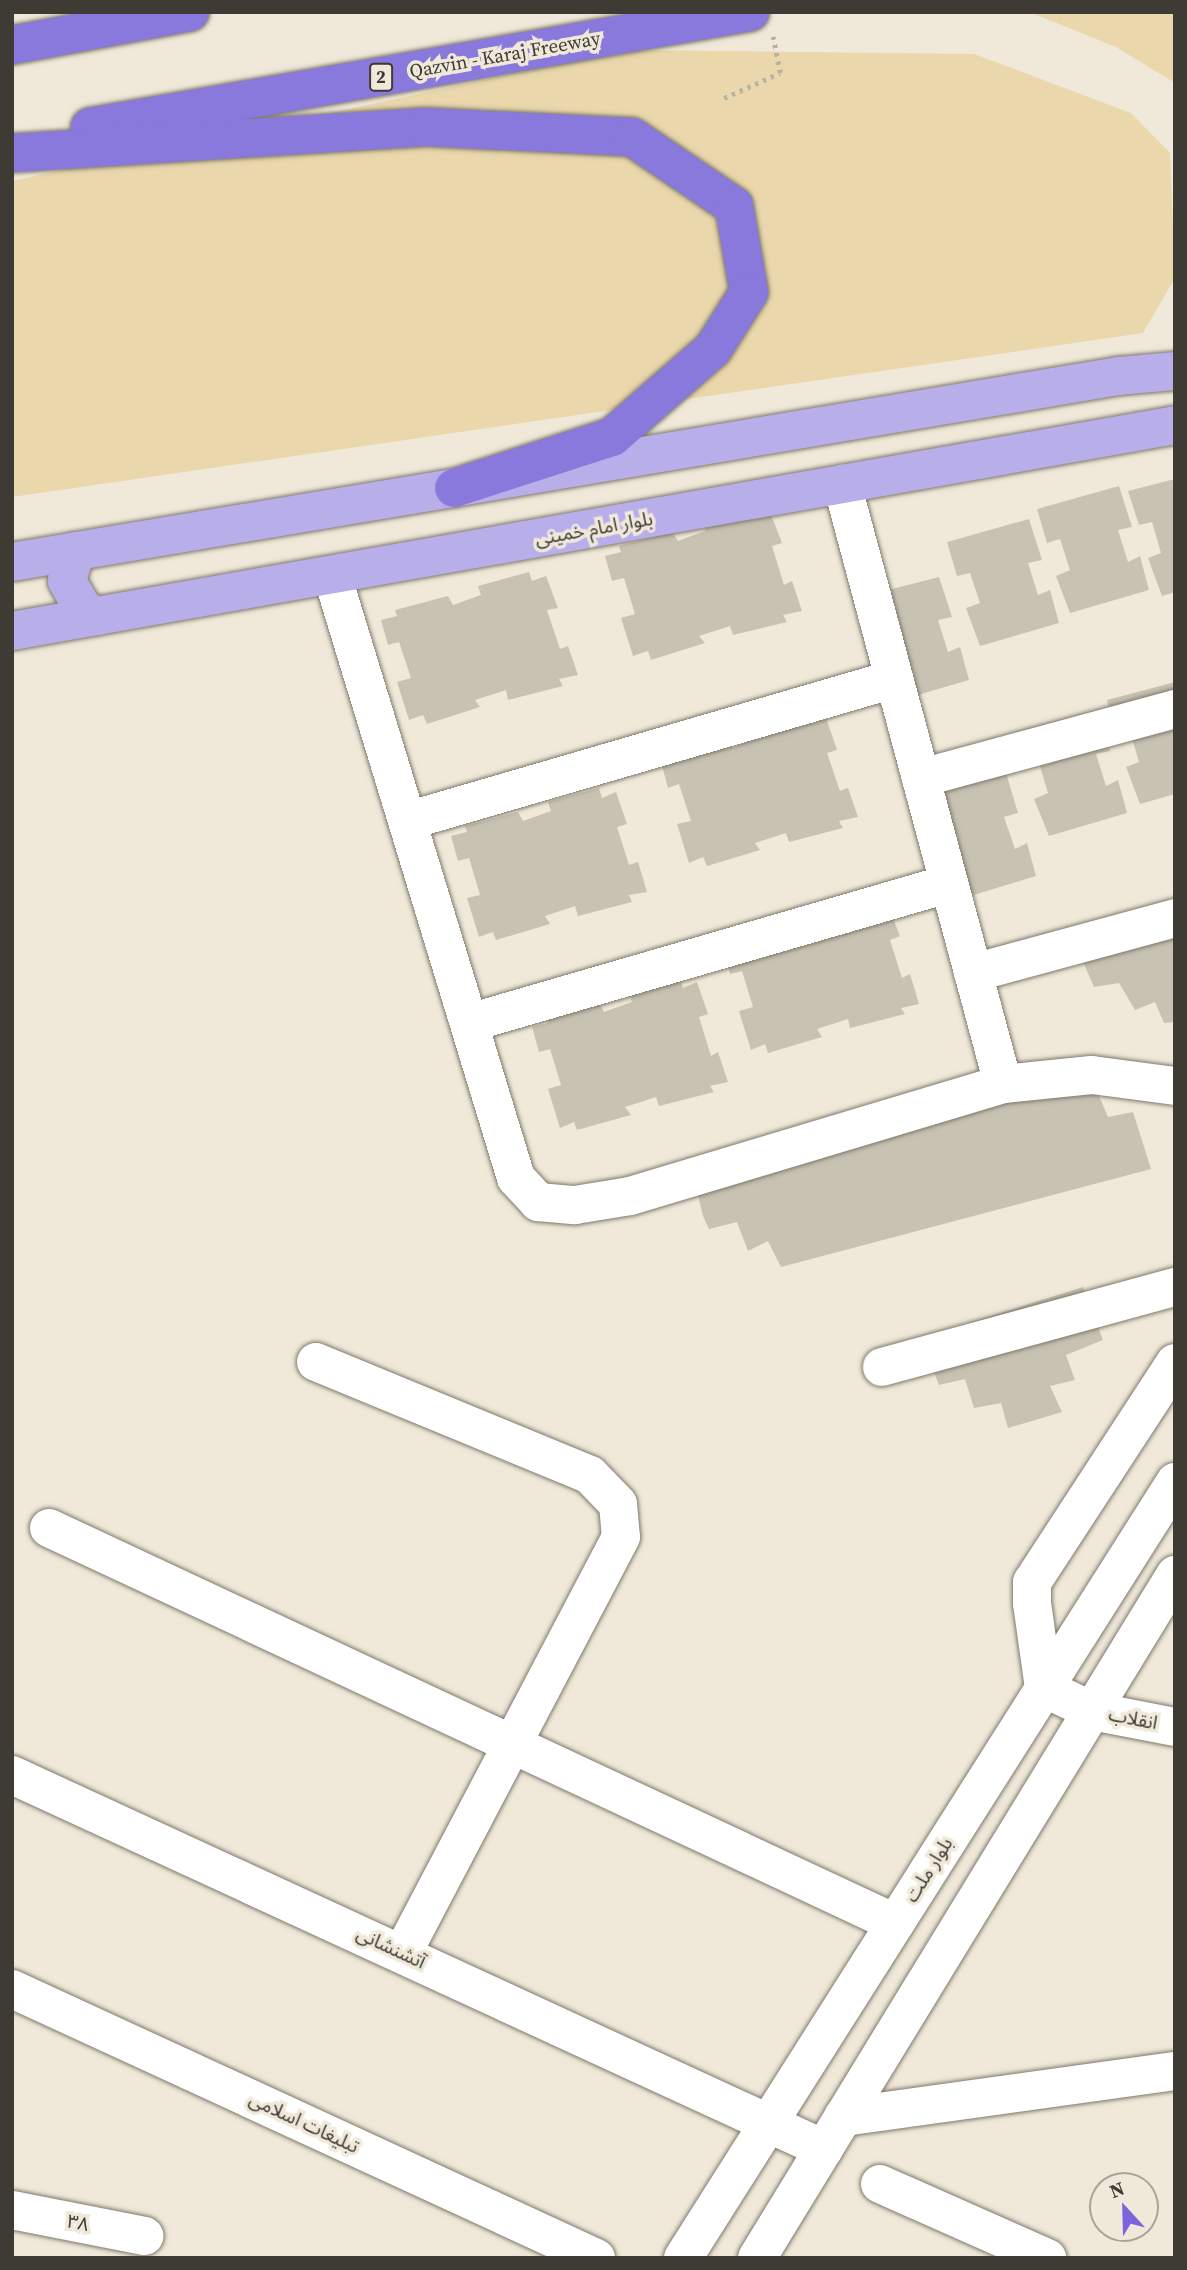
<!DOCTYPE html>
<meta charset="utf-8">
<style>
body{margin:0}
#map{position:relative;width:1187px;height:2270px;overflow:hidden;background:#f0e9da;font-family:"Source Serif 4","Noto Sans Arabic",serif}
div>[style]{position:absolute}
.green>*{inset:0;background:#ead7ab}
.building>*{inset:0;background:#c8c2b3}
.path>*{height:4.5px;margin-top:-2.25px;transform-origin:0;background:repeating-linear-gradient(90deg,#b8b3a7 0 3.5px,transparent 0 8.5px)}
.roads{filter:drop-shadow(0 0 2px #7f796b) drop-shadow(0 0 2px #7f796b)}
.minor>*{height:38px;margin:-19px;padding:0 19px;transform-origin:19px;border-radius:19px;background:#fff}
.major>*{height:38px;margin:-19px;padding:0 19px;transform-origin:19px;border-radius:19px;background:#b8afea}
.highway>*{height:38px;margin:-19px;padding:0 19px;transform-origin:19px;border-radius:19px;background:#8979dc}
span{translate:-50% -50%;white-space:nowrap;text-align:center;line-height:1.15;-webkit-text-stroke:7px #f0e9da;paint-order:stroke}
.shield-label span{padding:2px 5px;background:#f0e9da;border:2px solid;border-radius:5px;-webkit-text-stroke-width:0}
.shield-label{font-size:18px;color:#3e3b35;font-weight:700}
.street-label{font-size:19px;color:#3e3b35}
.frame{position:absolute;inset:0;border:14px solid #3e3b35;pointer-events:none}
.north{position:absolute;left:1089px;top:2172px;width:70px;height:70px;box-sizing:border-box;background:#f0e9da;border:2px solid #a9a398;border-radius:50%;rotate:338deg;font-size:19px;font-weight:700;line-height:28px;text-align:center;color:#3e3b35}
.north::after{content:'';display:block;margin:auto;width:24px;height:32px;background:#7d64df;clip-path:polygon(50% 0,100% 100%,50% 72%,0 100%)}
</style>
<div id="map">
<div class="green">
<i style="clip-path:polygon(1175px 12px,1175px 83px,1116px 47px,1032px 13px)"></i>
<i style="clip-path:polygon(624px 50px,974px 54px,1131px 113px,1170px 153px,1175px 278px,1143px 333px,12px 497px,12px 181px)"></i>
</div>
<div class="building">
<i style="clip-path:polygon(1175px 479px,1175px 592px,1162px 596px,1148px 558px,1161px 553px,1152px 522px,1139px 525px,1128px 491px)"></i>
<i style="clip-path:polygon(1119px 486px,1132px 527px,1118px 530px,1128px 562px,1140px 556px,1149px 590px,1070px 613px,1056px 576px,1070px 570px,1060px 539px,1047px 543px,1037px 509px)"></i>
<i style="clip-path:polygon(770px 512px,782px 543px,772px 546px,784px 585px,792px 581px,802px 611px,783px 615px,787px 622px,733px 635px,730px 626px,699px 636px,705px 643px,651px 660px,648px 651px,633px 656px,621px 618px,635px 614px,624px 578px,612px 581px,605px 556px,621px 552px,619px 546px,672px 532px,678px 541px,705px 531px,703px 522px)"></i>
<i style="clip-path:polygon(1029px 519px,1042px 560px,1028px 563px,1038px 595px,1050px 590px,1059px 623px,980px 646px,966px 608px,980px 603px,970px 573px,957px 576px,947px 542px)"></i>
<i style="clip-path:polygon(529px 572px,532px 581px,546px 576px,558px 608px,547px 610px,560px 649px,568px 646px,578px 675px,559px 679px,563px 686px,508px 700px,506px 690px,475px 700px,480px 707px,427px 724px,423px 715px,409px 720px,397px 682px,411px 678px,399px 642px,388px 645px,381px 620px,397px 616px,395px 610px,448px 596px,453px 605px,481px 595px,478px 586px)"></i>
<i style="clip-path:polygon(939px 577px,952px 617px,938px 620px,948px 652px,960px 647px,969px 680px,890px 703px,857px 598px)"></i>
<i style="clip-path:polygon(1175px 682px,1175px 794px,1140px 804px,1126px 767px,1139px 762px,1130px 731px,1116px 734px,1107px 700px)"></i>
<i style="clip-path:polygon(1097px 710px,1110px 751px,1096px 754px,1106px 786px,1118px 780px,1127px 813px,1049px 836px,1034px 799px,1048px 793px,1039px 763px,1025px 767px,1015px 732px)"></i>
<i style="clip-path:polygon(809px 714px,812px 724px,826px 718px,837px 750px,827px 753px,840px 791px,848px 788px,858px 817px,839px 821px,843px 828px,789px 842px,786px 833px,755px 843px,760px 850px,707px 866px,703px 857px,689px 863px,677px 824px,691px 821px,679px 784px,668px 788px,661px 762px,728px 738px,733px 748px)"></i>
<i style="clip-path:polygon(1006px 773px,1018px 813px,1004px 817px,1015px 849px,1027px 843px,1036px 876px,957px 900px,924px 795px)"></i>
<i style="clip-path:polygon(599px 788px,602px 798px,616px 792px,627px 824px,617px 827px,629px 865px,638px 862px,647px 892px,629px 895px,632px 902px,578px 916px,575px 906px,545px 916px,550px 924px,496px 940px,493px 932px,479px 937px,467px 898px,480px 895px,469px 858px,458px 861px,451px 836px,467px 832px,465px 826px,518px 812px,523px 821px,551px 811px,548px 802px)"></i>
<i style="clip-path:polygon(888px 905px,900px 936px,890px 940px,902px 978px,910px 974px,919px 1004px,901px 1008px,905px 1014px,850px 1028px,848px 1019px,817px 1029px,822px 1037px,768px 1053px,765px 1044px,751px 1050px,739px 1011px,753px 1007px,742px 971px,730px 974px,723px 949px)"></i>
<i style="clip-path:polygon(1175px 908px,1175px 1022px,1164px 1023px,1155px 1002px,1135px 1010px,1119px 983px,1094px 987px,1071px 934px)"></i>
<i style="clip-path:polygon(680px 979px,683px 988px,697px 982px,708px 1014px,699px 1017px,711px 1056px,718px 1052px,728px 1082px,710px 1086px,714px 1092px,659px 1106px,656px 1097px,625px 1107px,631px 1115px,577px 1130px,574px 1122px,560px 1128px,548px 1089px,561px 1085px,550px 1049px,539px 1052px,532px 1027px,548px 1023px,546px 1016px,599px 1003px,604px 1012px,632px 1002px,629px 993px)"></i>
<i style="clip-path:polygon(1060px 1069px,1095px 1087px,1108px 1117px,1133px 1112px,1151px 1169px,781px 1267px,768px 1241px,748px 1251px,737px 1222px,709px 1229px,703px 1216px,691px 1166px)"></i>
<i style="clip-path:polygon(1083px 1287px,1103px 1340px,1066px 1355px,1075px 1380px,1050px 1386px,1062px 1412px,1008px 1428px,1001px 1403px,974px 1408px,965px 1379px,939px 1385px,921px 1338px)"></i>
</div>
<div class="path">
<i style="left:724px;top:98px;width:61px;rotate:-24.1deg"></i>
<i style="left:780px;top:73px;width:37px;rotate:-101deg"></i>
</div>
<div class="roads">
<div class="minor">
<i style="left:842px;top:484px;width:621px;rotate:74.98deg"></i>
<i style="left:332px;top:575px;width:630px;rotate:73.03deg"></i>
<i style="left:516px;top:1178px;width:33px;rotate:47deg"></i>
<i style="left:538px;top:1202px;width:37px;rotate:5deg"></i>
<i style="left:575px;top:1205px;width:56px;rotate:-9.3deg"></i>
<i style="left:630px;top:1196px;width:389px;rotate:-16.7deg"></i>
<i style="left:1003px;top:1084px;width:89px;rotate:-5.8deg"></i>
<i style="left:1092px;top:1075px;width:84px;rotate:7.5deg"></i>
<i style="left:921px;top:778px;width:263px;rotate:-15.2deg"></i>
<i style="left:407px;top:821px;width:507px;rotate:-16.26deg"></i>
<i style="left:973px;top:973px;width:209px;rotate:-15.2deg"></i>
<i style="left:469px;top:1023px;width:500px;rotate:-16.2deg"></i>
<i style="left:316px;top:1362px;width:296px;rotate:22.4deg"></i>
<i style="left:590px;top:1475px;width:40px;rotate:46deg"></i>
<i style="left:618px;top:1504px;width:33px;rotate:85deg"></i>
<i style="left:621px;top:1537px;width:470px;rotate:117.7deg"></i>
<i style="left:1175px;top:1363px;width:262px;rotate:123.1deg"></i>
<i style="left:1032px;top:1582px;width:21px;rotate:90deg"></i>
<i style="left:1032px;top:1603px;width:86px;rotate:82deg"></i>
<i style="left:1044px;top:1688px;width:53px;rotate:25.6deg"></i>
<i style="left:1092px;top:1711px;width:85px;rotate:10.9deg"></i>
<i style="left:882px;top:1367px;width:304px;rotate:-15.3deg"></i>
<i style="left:49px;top:1528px;width:934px;rotate:25.03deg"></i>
<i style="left:12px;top:1775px;width:894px;rotate:24.73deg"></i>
<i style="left:12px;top:1989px;width:643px;rotate:24.73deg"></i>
<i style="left:843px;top:2117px;width:335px;rotate:-7.9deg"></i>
<i style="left:880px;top:2184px;width:183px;rotate:23.9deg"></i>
<i style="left:12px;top:2210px;width:135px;rotate:11.1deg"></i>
<i style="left:683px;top:2258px;width:919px;rotate:-57.62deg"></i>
<i style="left:757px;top:2258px;width:801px;rotate:-58.53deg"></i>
</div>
<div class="major">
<i style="left:76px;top:551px;width:31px;rotate:107deg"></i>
<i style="left:67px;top:581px;width:32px;rotate:60deg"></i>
<i style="left:83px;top:609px;width:16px;rotate:27deg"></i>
<i style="left:12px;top:562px;width:1123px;rotate:-9.54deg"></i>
<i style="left:1119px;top:376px;width:56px;rotate:-5.1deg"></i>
<i style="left:12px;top:631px;width:1181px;rotate:-10.04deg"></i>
</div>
<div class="highway">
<i style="left:12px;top:45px;width:181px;rotate:-10.5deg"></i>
<i style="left:90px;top:127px;width:670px;rotate:-9.88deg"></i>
<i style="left:12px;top:153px;width:415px;rotate:-3.6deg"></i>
<i style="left:426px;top:127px;width:206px;rotate:2.8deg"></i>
<i style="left:632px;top:137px;width:123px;rotate:34.1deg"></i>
<i style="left:734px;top:206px;width:87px;rotate:80.1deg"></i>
<i style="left:749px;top:292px;width:67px;rotate:122.3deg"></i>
<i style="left:713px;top:349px;width:134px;rotate:138.9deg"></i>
<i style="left:612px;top:437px;width:166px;rotate:162.1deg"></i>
</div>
</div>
<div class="shield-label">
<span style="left:381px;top:77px">2</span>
</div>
<div class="street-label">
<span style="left:505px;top:55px;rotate:-10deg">Qazvin - Karaj Freeway</span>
<span style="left:594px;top:529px;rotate:-10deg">بلوار امام خمینی</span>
<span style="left:1133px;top:1719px;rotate:11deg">انقلاب</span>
<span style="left:929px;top:1870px;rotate:-58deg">بلوار ملت</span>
<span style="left:391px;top:1948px;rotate:25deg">آتشنشانی</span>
<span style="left:304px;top:2123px;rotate:25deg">تبلیغات اسلامی</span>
<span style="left:78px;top:2223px;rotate:11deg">۳۸</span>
</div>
<div class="frame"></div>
<div class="north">N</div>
</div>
